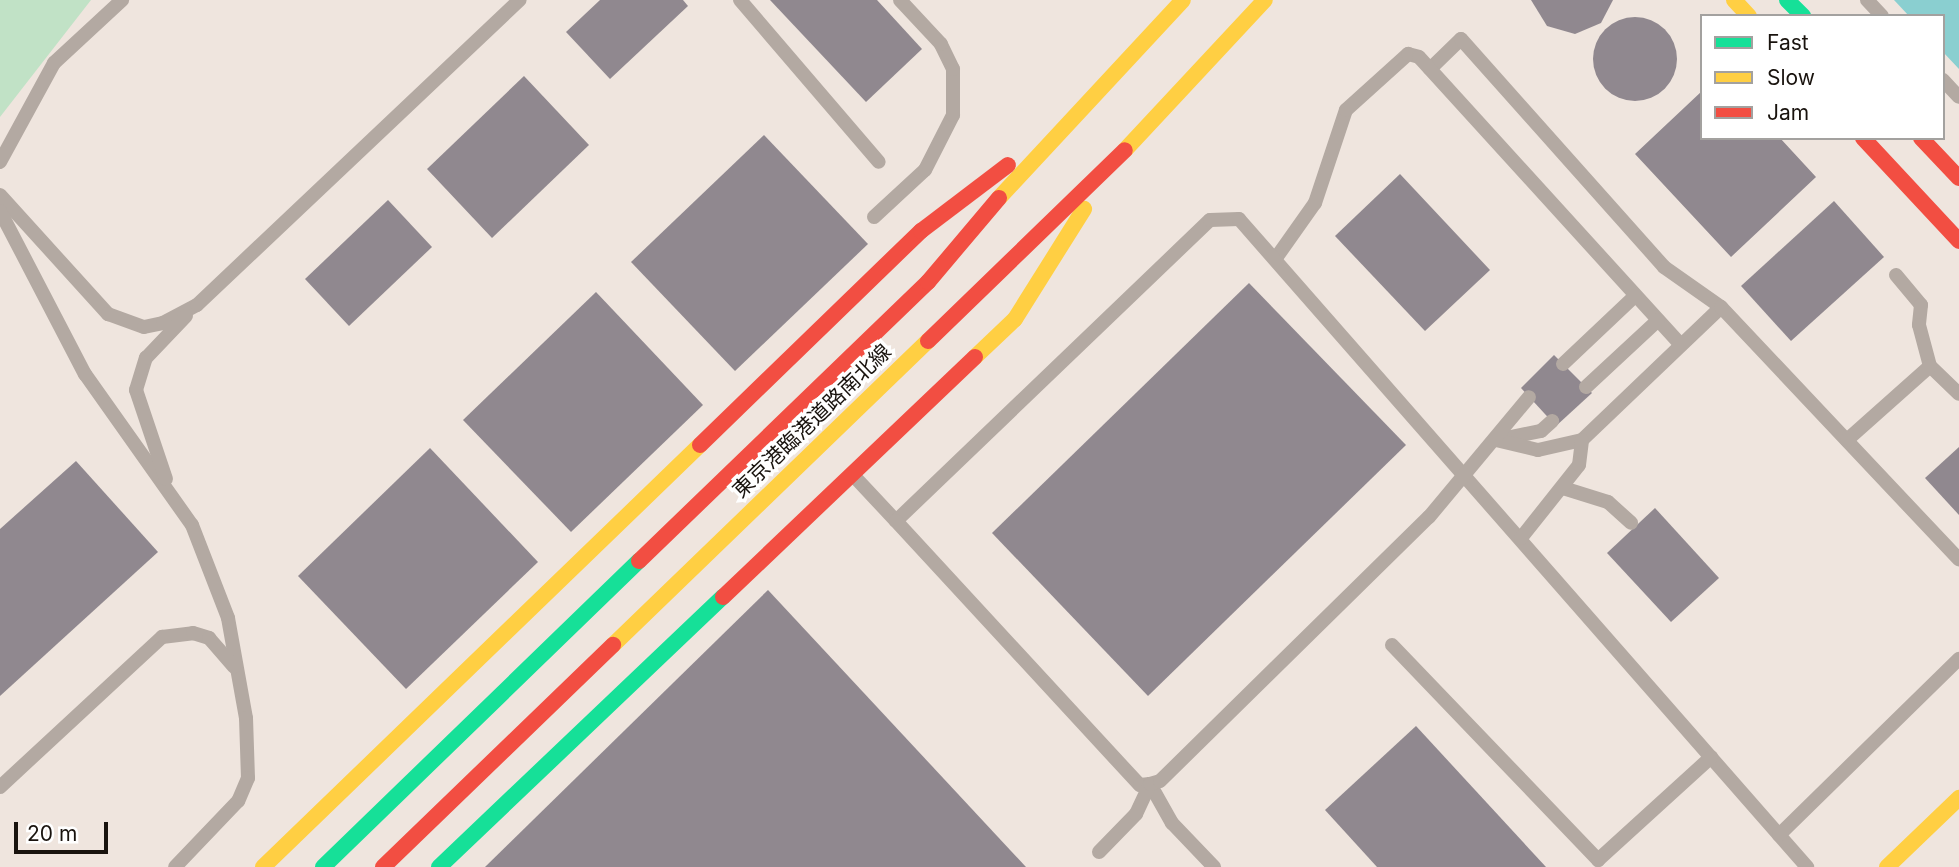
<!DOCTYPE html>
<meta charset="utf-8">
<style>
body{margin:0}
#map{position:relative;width:1959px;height:867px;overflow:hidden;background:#efe5de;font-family:Inter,"Noto Sans JP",sans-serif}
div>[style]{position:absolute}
.green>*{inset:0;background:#c1e2c6}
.water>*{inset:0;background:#8acfd0}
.building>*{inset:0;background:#90888f}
.round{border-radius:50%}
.lane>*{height:14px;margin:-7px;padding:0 7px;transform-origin:7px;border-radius:7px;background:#b3a9a2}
.fast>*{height:16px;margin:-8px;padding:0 8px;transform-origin:8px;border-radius:8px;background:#16e098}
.slow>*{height:16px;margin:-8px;padding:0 8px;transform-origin:8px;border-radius:8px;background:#ffcf43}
.jam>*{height:16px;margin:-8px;padding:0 8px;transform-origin:8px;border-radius:8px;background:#f24e42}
span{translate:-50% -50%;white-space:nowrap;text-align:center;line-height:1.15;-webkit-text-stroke:7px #fff;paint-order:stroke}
.street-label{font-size:21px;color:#19130e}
.legend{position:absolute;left:1700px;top:14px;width:245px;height:126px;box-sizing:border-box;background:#fff;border:2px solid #a3a19f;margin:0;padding:9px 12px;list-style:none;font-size:21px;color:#19130e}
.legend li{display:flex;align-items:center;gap:14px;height:35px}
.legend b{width:35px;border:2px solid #a3a19f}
.scale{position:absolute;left:14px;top:822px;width:94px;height:32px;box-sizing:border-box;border:4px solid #19130e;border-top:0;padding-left:9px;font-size:21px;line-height:24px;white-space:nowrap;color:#19130e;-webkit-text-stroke:5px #fff;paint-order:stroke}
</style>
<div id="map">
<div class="green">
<i style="clip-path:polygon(0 0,91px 0,0 117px)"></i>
</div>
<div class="water">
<i style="clip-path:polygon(1894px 0,1959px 0,1959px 69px,1943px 52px,1943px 16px,1909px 16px)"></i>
</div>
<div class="building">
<i style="clip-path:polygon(600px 0,683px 0,688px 6px,610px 79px,566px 32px)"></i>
<i style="clip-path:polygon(770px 0,877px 0,922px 49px,866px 102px)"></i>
<i style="clip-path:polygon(1531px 0,1613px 0,1601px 23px,1575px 34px,1547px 26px)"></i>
<i class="round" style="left:1593px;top:17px;width:84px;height:84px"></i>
<i style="clip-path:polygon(524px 76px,589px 145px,492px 238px,427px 169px)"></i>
<i style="clip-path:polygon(1702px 91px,1702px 138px,1780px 138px,1816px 177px,1731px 257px,1635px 154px)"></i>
<i style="clip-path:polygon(764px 135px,868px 244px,735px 371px,631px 262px)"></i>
<i style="clip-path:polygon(1400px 174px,1490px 270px,1425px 331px,1335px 236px)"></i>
<i style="clip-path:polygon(388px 200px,432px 247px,349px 326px,305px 279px)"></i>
<i style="clip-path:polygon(1834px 201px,1884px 257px,1791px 341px,1741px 286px)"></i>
<i style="clip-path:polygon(1249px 283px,1406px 445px,1148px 696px,992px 533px)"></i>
<i style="clip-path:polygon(596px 292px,703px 405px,571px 532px,463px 420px)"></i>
<i style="clip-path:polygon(1554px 355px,1592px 393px,1556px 426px,1521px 388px)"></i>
<i style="clip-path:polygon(1959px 447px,1959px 515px,1925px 478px)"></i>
<i style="clip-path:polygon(430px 448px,538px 562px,406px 689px,298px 576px)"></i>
<i style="clip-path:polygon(76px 461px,158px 552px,0 696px,0 529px)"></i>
<i style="clip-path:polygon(1655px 508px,1719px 578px,1671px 622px,1607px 553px)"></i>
<i style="clip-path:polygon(768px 590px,1026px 867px,485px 867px)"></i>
<i style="clip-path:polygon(1416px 726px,1546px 867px,1377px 867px,1325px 810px)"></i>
</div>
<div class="lane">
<i style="left:740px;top:0;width:213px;rotate:49.4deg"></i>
<i style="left:1867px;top:0;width:22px;rotate:47deg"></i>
<i style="left:1430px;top:69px;width:43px;rotate:-44.1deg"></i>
<i style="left:1461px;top:39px;width:305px;rotate:48.3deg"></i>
<i style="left:1664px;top:267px;width:70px;rotate:35.1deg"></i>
<i style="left:1943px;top:80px;width:23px;rotate:47deg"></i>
<i style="left:0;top:162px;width:113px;rotate:-61.4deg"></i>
<i style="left:54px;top:63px;width:93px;rotate:-42.8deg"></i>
<i style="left:0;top:195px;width:161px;rotate:47.8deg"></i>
<i style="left:108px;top:314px;width:38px;rotate:20deg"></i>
<i style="left:144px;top:327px;width:19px;rotate:-12deg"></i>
<i style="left:163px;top:323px;width:38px;rotate:-28deg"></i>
<i style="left:197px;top:305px;width:444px;rotate:-43.4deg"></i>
<i style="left:0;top:211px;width:184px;rotate:62.5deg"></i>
<i style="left:85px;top:374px;width:185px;rotate:54.7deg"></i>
<i style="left:192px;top:525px;width:100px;rotate:68.8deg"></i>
<i style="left:228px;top:618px;width:102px;rotate:79.8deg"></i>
<i style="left:246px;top:718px;width:60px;rotate:88.1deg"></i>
<i style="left:248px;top:778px;width:25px;rotate:113deg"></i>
<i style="left:238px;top:801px;width:91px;rotate:133.7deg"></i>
<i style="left:874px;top:217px;width:69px;rotate:-42.7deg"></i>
<i style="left:925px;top:170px;width:62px;rotate:-63deg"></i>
<i style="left:953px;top:115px;width:46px;rotate:-90deg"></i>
<i style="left:953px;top:69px;width:28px;rotate:-116deg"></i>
<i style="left:941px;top:44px;width:60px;rotate:-133deg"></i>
<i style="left:1276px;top:258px;width:67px;rotate:-54.7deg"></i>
<i style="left:1315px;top:203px;width:98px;rotate:-71.6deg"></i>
<i style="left:1346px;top:110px;width:84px;rotate:-42.1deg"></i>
<i style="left:1408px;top:54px;width:11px;rotate:15deg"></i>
<i style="left:1419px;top:57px;width:389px;rotate:47.7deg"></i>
<i style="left:1896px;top:275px;width:39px;rotate:50deg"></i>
<i style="left:1921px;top:305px;width:20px;rotate:96deg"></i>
<i style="left:1919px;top:325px;width:42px;rotate:75deg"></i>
<i style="left:1930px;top:366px;width:40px;rotate:44deg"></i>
<i style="left:1563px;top:364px;width:99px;rotate:-43.4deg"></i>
<i style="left:1586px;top:387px;width:98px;rotate:-42.9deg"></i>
<i style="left:1501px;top:439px;width:41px;rotate:-11.3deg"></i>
<i style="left:1541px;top:431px;width:15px;rotate:-42deg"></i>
<i style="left:1496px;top:440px;width:43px;rotate:13.4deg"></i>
<i style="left:1538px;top:450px;width:45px;rotate:-12.8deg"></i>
<i style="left:1582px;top:440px;width:192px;rotate:-43.7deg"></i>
<i style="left:1721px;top:307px;width:347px;rotate:46.7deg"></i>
<i style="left:1847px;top:440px;width:111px;rotate:-41.7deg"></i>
<i style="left:852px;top:474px;width:64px;rotate:46.9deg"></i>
<i style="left:896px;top:521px;width:435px;rotate:-43.8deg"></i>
<i style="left:1210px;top:220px;width:29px;rotate:-2deg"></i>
<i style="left:1239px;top:219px;width:862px;rotate:48.76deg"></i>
<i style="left:166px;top:479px;width:94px;rotate:-108.6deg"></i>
<i style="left:136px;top:390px;width:34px;rotate:-73deg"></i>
<i style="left:146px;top:358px;width:58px;rotate:-46.4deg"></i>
<i style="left:1563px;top:488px;width:47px;rotate:17.3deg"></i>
<i style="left:1608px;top:502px;width:31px;rotate:42deg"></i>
<i style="left:896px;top:521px;width:359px;rotate:47.3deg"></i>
<i style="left:1140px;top:785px;width:10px;rotate:-6deg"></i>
<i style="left:1150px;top:784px;width:45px;rotate:60.6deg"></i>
<i style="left:1172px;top:823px;width:61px;rotate:46.3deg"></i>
<i style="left:1521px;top:538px;width:93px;rotate:-51.5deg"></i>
<i style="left:1579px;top:465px;width:25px;rotate:-83deg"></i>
<i style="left:1392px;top:645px;width:298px;rotate:46.2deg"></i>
<i style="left:1598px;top:860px;width:153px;rotate:-42.3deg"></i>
<i style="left:0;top:787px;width:221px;rotate:-42.8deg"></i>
<i style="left:162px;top:637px;width:31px;rotate:-7deg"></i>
<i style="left:193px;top:633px;width:17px;rotate:17deg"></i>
<i style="left:209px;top:638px;width:38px;rotate:49deg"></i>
<i style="left:1779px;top:835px;width:252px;rotate:-44.4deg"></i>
<i style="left:1099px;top:852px;width:53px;rotate:-45.8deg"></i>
<i style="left:1136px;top:814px;width:33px;rotate:-65deg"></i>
<i style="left:1150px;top:784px;width:10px;rotate:-17deg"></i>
<i style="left:1160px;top:781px;width:377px;rotate:-44.5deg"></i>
<i style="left:1429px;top:517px;width:156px;rotate:-50.2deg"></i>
</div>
<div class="fast">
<i style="left:1787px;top:0;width:23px;rotate:45deg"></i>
<i style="left:323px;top:867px;width:440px;rotate:-44.1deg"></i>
<i style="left:439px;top:867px;width:392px;rotate:-43.6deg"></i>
</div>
<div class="slow">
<i style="left:1734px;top:0;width:22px;rotate:47deg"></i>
<i style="left:1125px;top:150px;width:205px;rotate:-47deg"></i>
<i style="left:999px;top:198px;width:270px;rotate:-47.1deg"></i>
<i style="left:975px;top:357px;width:55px;rotate:-43.5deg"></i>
<i style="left:1015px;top:319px;width:130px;rotate:-57.9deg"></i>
<i style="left:613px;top:645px;width:438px;rotate:-44deg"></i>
<i style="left:263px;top:867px;width:607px;rotate:-44deg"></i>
<i style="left:1887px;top:867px;width:100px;rotate:-43.8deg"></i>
</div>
<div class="jam">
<i style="left:1863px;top:138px;width:141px;rotate:47deg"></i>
<i style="left:1921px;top:138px;width:55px;rotate:46.5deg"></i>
<i style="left:928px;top:341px;width:274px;rotate:-44.1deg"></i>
<i style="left:700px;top:445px;width:308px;rotate:-44.1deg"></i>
<i style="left:921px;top:231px;width:109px;rotate:-37.2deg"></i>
<i style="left:639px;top:561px;width:402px;rotate:-44deg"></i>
<i style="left:928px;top:282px;width:110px;rotate:-49.8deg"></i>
<i style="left:723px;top:597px;width:348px;rotate:-43.6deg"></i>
<i style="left:383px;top:867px;width:320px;rotate:-44deg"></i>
</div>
<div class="street-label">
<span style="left:812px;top:421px;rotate:-44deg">東京港臨港道路南北線</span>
</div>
<ul class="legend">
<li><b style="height:9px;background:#16e098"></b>Fast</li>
<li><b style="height:9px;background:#ffcf43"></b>Slow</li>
<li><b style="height:9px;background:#f24e42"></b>Jam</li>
</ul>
<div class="scale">20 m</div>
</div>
